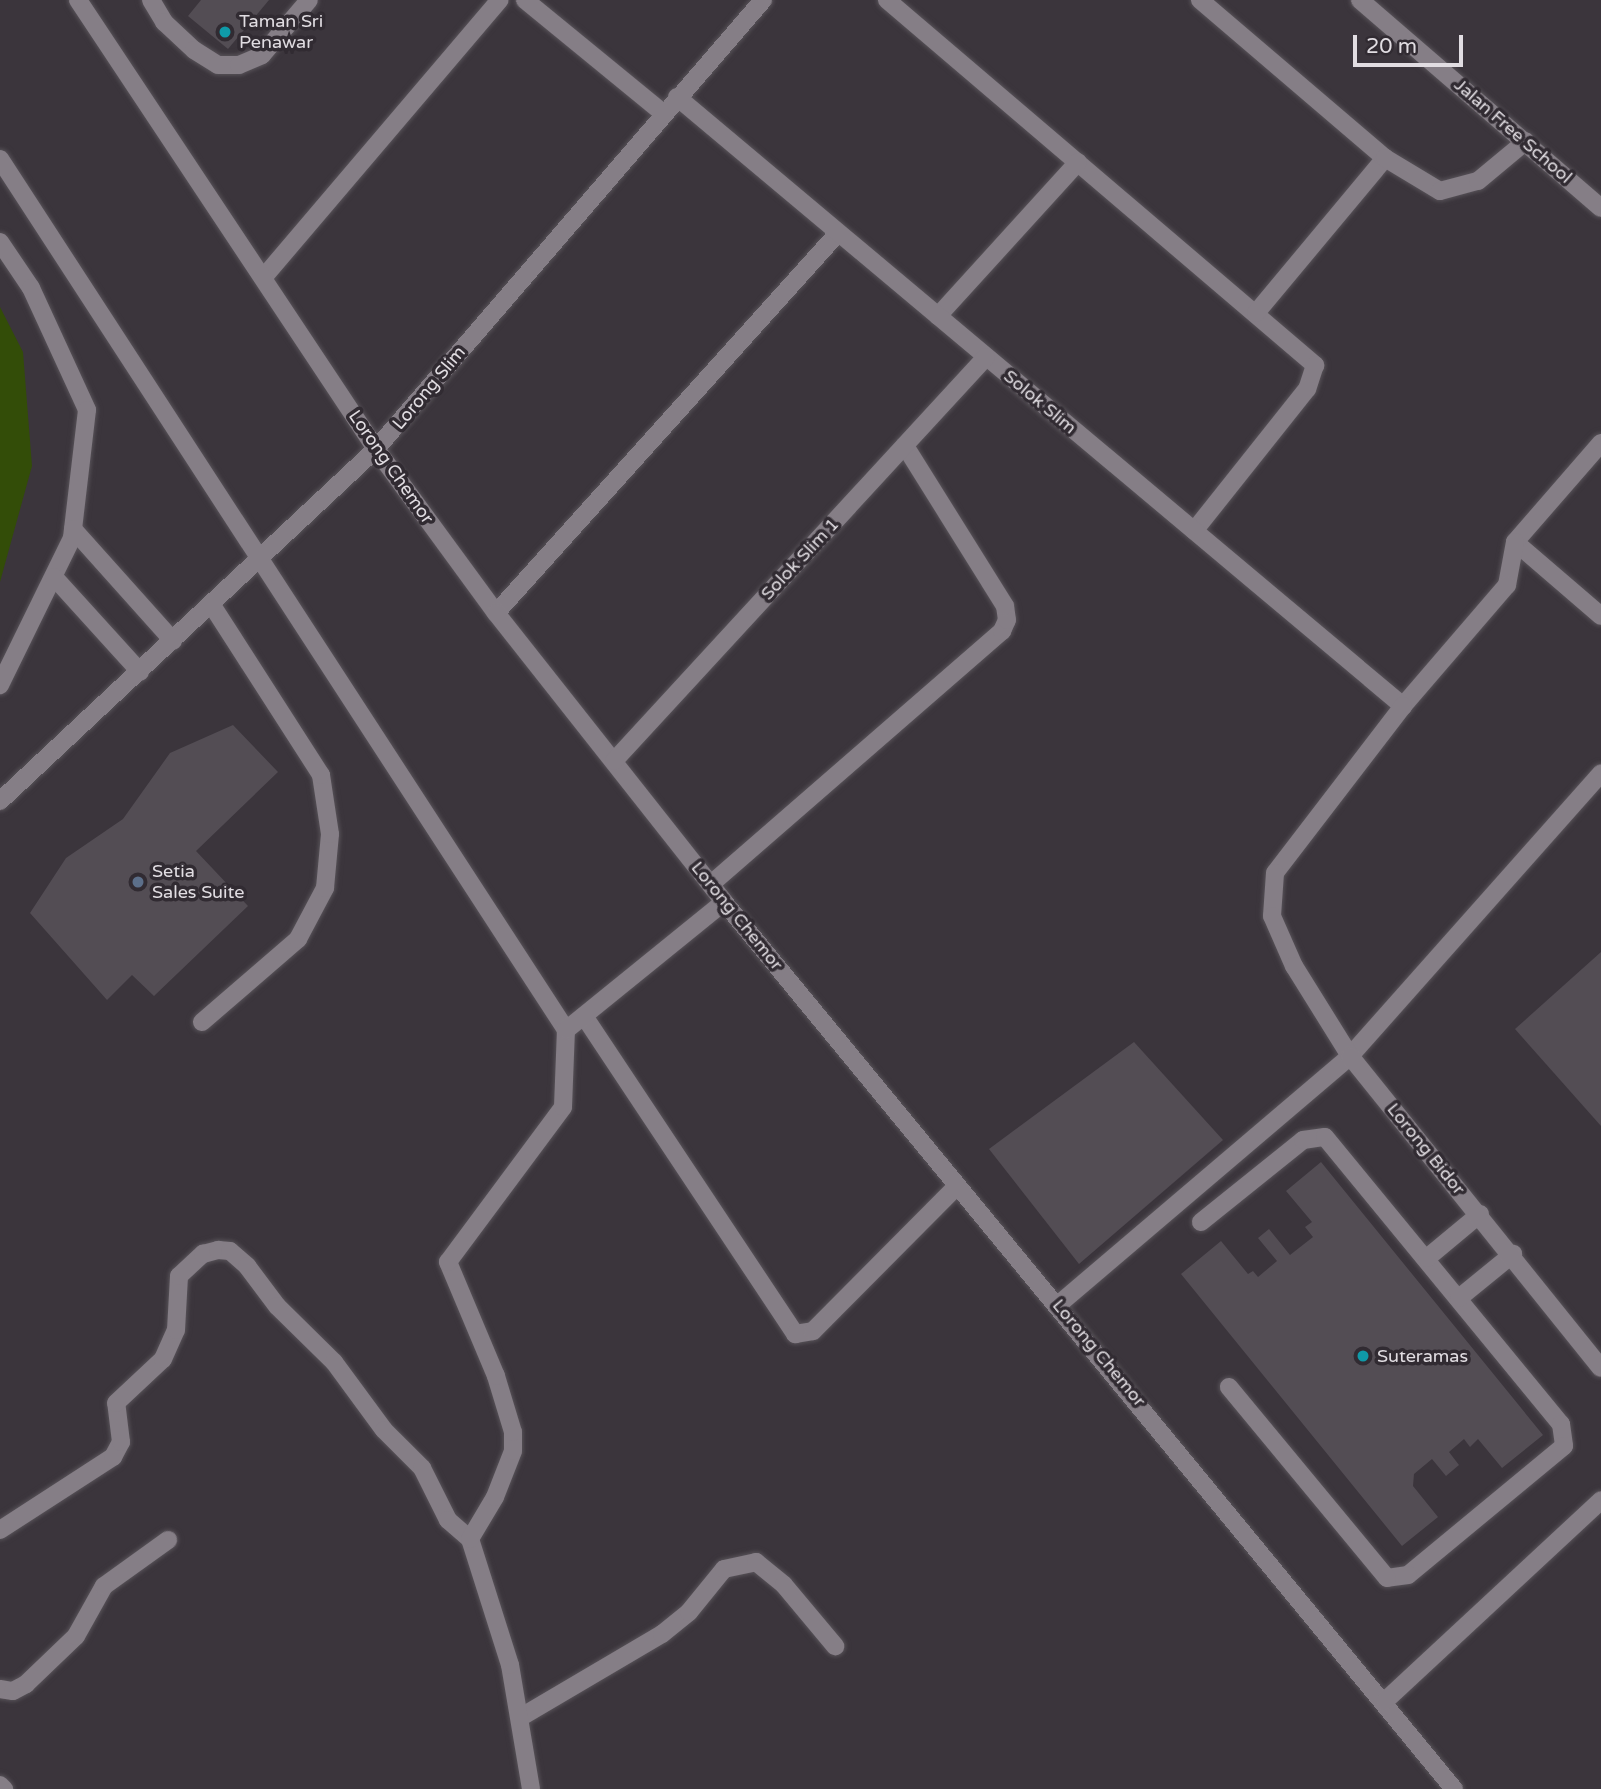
<!DOCTYPE html>
<style>
body{margin:0}
#map{position:relative;width:1601px;height:1789px;overflow:hidden;background:#3b353c;font-family:"Varela Round",sans-serif}
div>[style]{position:absolute}
.green>*{inset:0;background:#334d08}
.building>*{inset:0;background:#534d54}
.roads{filter:drop-shadow(0 0 2px #575258) drop-shadow(0 0 2px #575258)}
.service>*{height:18px;margin:-9px;padding:0 9px;transform-origin:9px;border-radius:9px;background:#857e86}
.minor>*{height:18px;margin:-9px;padding:0 9px;transform-origin:9px;border-radius:9px;background:#857e86}
.tertiary>*{height:18px;margin:-9px;padding:0 9px;transform-origin:9px;border-radius:9px;background:#857e86}
.dots>*{width:19px;height:19px;translate:-50% -50%;box-sizing:border-box;border:4px solid #312b32;border-radius:50%}
span{translate:-50% -50%;white-space:nowrap;text-align:center;line-height:1.15;-webkit-text-stroke:7px #312b32;paint-order:stroke}
.poi-label{font-size:18px;color:#e1dde2}
.left{translate:0 -50%;text-align:left}
.street-label{font-size:18px;color:#e1dde2}
.scale{position:absolute;left:1353px;top:35px;width:110px;height:32px;box-sizing:border-box;border:4px solid #e1dde2;border-top:0;padding-left:9px;font-size:21px;line-height:24px;white-space:nowrap;color:#e1dde2;-webkit-text-stroke:5px #312b32;paint-order:stroke}
</style>
<div id="map">
<div class="green">
<i style="clip-path:polygon(0 307px,23px 352px,32px 466px,0 582px)"></i>
</div>
<div class="building">
<i style="clip-path:polygon(201px 0,269px 0,228px 49px,188px 16px)"></i>
<i style="clip-path:polygon(233px 725px,278px 772px,196px 851px,248px 906px,154px 996px,132px 975px,107px 1000px,30px 913px,66px 858px,123px 819px,170px 753px)"></i>
<i style="clip-path:polygon(1601px 952px,1601px 1126px,1515px 1029px)"></i>
<i style="clip-path:polygon(1134px 1042px,1223px 1140px,1079px 1264px,989px 1149px)"></i>
<i style="clip-path:polygon(1321px 1162px,1543px 1435px,1502px 1468px,1478px 1439px,1470px 1447px,1464px 1439px,1449px 1452px,1459px 1465px,1446px 1476px,1432px 1459px,1414px 1474px,1413px 1486px,1438px 1517px,1402px 1546px,1181px 1274px,1221px 1241px,1248px 1274px,1253px 1271px,1258px 1277px,1277px 1261px,1258px 1238px,1269px 1229px,1290px 1255px,1313px 1237px,1305px 1227px,1312px 1222px,1286px 1191px)"></i>
</div>
<div class="roads">
<div class="service">
<i style="left:151px;top:0;width:26px;rotate:59deg"></i>
<i style="left:164px;top:22px;width:41px;rotate:43deg"></i>
<i style="left:194px;top:50px;width:28px;rotate:32deg"></i>
<i style="left:218px;top:65px;width:21px"></i>
<i style="left:239px;top:65px;width:25px;rotate:-23deg"></i>
<i style="left:262px;top:55px;width:72px;rotate:-49.5deg"></i>
<i style="left:525px;top:0;width:178px;rotate:39.3deg"></i>
<i style="left:887px;top:0;width:563px;rotate:40.46deg"></i>
<i style="left:1315px;top:365px;width:25px;rotate:108deg"></i>
<i style="left:1307px;top:389px;width:181px;rotate:128.5deg"></i>
<i style="left:0;top:159px;width:1039px;rotate:56.98deg"></i>
<i style="left:0;top:242px;width:55px;rotate:56deg"></i>
<i style="left:31px;top:288px;width:134px;rotate:65.3deg"></i>
<i style="left:87px;top:410px;width:129px;rotate:96.7deg"></i>
<i style="left:72px;top:538px;width:164px;rotate:116.1deg"></i>
<i style="left:263px;top:278px;width:365px;rotate:-49.6deg"></i>
<i style="left:1256px;top:313px;width:202px;rotate:-50.2deg"></i>
<i style="left:938px;top:316px;width:208px;rotate:-47.7deg"></i>
<i style="left:73px;top:529px;width:150px;rotate:48.2deg"></i>
<i style="left:1515px;top:542px;width:113px;rotate:40.7deg"></i>
<i style="left:54px;top:577px;width:128px;rotate:47.8deg"></i>
<i style="left:496px;top:613px;width:511px;rotate:-48.01deg"></i>
<i style="left:711px;top:884px;width:386px;rotate:-41deg"></i>
<i style="left:1002px;top:631px;width:12px;rotate:-66deg"></i>
<i style="left:1007px;top:620px;width:14px;rotate:-98deg"></i>
<i style="left:1005px;top:606px;width:189px;rotate:-122deg"></i>
<i style="left:584px;top:1016px;width:382px;rotate:56.4deg"></i>
<i style="left:795px;top:1334px;width:18px;rotate:-9deg"></i>
<i style="left:813px;top:1331px;width:204px;rotate:-45.2deg"></i>
<i style="left:202px;top:1022px;width:127px;rotate:-40.8deg"></i>
<i style="left:298px;top:939px;width:58px;rotate:-62.1deg"></i>
<i style="left:325px;top:888px;width:54px;rotate:-84.7deg"></i>
<i style="left:330px;top:834px;width:60px;rotate:-98.7deg"></i>
<i style="left:321px;top:775px;width:202px;rotate:-122.7deg"></i>
<i style="left:1201px;top:1222px;width:131px;rotate:-38.8deg"></i>
<i style="left:1303px;top:1140px;width:22px;rotate:-8deg"></i>
<i style="left:1325px;top:1137px;width:372px;rotate:50.6deg"></i>
<i style="left:1561px;top:1424px;width:22px;rotate:82deg"></i>
<i style="left:1564px;top:1446px;width:202px;rotate:140.4deg"></i>
<i style="left:1408px;top:1575px;width:21px;rotate:172deg"></i>
<i style="left:1387px;top:1578px;width:248px;rotate:-129.6deg"></i>
<i style="left:1427px;top:1258px;width:69px;rotate:-39.7deg"></i>
<i style="left:1459px;top:1298px;width:70px;rotate:-39.2deg"></i>
<i style="left:1059px;top:1304px;width:382px;rotate:-40.4deg"></i>
<i style="left:1350px;top:1056px;width:378px;rotate:-48.4deg"></i>
<i style="left:0;top:1785px;width:6px;rotate:45deg"></i>
</div>
<div class="minor">
<i style="left:78px;top:0;width:539px;rotate:56.43deg"></i>
<i style="left:376px;top:449px;width:203px;rotate:53.8deg"></i>
<i style="left:496px;top:613px;width:368px;rotate:51.7deg"></i>
<i style="left:724px;top:902px;width:1149px;rotate:50.55deg"></i>
<i style="left:1200px;top:0;width:243px;rotate:40.5deg"></i>
<i style="left:1385px;top:158px;width:64px;rotate:31deg"></i>
<i style="left:1440px;top:191px;width:39px;rotate:-15deg"></i>
<i style="left:1478px;top:181px;width:62px;rotate:-39.8deg"></i>
<i style="left:677px;top:97px;width:948px;rotate:39.99deg"></i>
<i style="left:1601px;top:443px;width:131px;rotate:131deg"></i>
<i style="left:1515px;top:542px;width:44px;rotate:100.5deg"></i>
<i style="left:1507px;top:585px;width:160px;rotate:130.7deg"></i>
<i style="left:1403px;top:706px;width:210px;rotate:127.5deg"></i>
<i style="left:1275px;top:873px;width:43px;rotate:94deg"></i>
<i style="left:1272px;top:916px;width:55px;rotate:66.3deg"></i>
<i style="left:1294px;top:966px;width:106px;rotate:58.1deg"></i>
<i style="left:1350px;top:1056px;width:400px;rotate:51.2deg"></i>
<i style="left:614px;top:761px;width:549px;rotate:-47.36deg"></i>
<i style="left:0;top:801px;width:515px;rotate:-43.11deg"></i>
<i style="left:376px;top:449px;width:593px;rotate:-49.24deg"></i>
<i style="left:0;top:1530px;width:135px;rotate:-32.9deg"></i>
<i style="left:113px;top:1457px;width:17px;rotate:-62deg"></i>
<i style="left:121px;top:1442px;width:39px;rotate:-97deg"></i>
<i style="left:116px;top:1403px;width:64px;rotate:-43.1deg"></i>
<i style="left:163px;top:1359px;width:32px;rotate:-66deg"></i>
<i style="left:176px;top:1330px;width:54px;rotate:-86.8deg"></i>
<i style="left:179px;top:1276px;width:33px;rotate:-43deg"></i>
<i style="left:203px;top:1254px;width:16px;rotate:-15deg"></i>
<i style="left:218px;top:1250px;width:12px;rotate:5deg"></i>
<i style="left:230px;top:1251px;width:23px;rotate:41deg"></i>
<i style="left:247px;top:1266px;width:50px;rotate:53.1deg"></i>
<i style="left:277px;top:1306px;width:80px;rotate:44.5deg"></i>
<i style="left:334px;top:1362px;width:84px;rotate:53.7deg"></i>
<i style="left:384px;top:1430px;width:54px;rotate:45deg"></i>
<i style="left:422px;top:1468px;width:58px;rotate:63.4deg"></i>
<i style="left:448px;top:1520px;width:29px;rotate:41deg"></i>
<i style="left:0;top:1689px;width:13px;rotate:9deg"></i>
<i style="left:13px;top:1691px;width:15px;rotate:-28deg"></i>
<i style="left:26px;top:1684px;width:69px;rotate:-43.8deg"></i>
<i style="left:76px;top:1636px;width:57px;rotate:-60.8deg"></i>
<i style="left:104px;top:1586px;width:79px;rotate:-35.7deg"></i>
<i style="left:1385px;top:1701px;width:295px;rotate:-42.9deg"></i>
<i style="left:521px;top:1717px;width:164px;rotate:-30.5deg"></i>
<i style="left:662px;top:1634px;width:35px;rotate:-39deg"></i>
<i style="left:689px;top:1612px;width:55px;rotate:-50.9deg"></i>
<i style="left:724px;top:1569px;width:33px;rotate:-12deg"></i>
<i style="left:756px;top:1562px;width:36px;rotate:39deg"></i>
<i style="left:784px;top:1585px;width:80px;rotate:50.1deg"></i>
<i style="left:531px;top:1789px;width:126px;rotate:-99.6deg"></i>
<i style="left:510px;top:1665px;width:132px;rotate:-107.6deg"></i>
<i style="left:470px;top:1539px;width:49px;rotate:-59.2deg"></i>
<i style="left:495px;top:1497px;width:49px;rotate:-68.6deg"></i>
<i style="left:513px;top:1451px;width:19px;rotate:-90deg"></i>
<i style="left:513px;top:1432px;width:59px;rotate:-106.9deg"></i>
<i style="left:496px;top:1376px;width:124px;rotate:-112.8deg"></i>
<i style="left:448px;top:1262px;width:193px;rotate:-53.4deg"></i>
<i style="left:563px;top:1107px;width:77px;rotate:-87.8deg"></i>
<i style="left:566px;top:1030px;width:203px;rotate:-39deg"></i>
</div>
<div class="tertiary">
<i style="left:1360px;top:0;width:318px;rotate:40.8deg"></i>
</div>
</div>
<div class="dots">
<i style="left:225px;top:32px;background:#0f9aa8"></i>
<i style="left:138px;top:882px;background:#5c6f8a"></i>
<i style="left:1363px;top:1356px;background:#0f9aa8"></i>
</div>
<div class="poi-label">
<span class="left" style="left:239px;top:32px">Taman Sri<br>Penawar</span>
<span class="left" style="left:152px;top:882px">Setia<br>Sales Suite</span>
<span class="left" style="left:1377px;top:1356px">Suteramas</span>
</div>
<div class="street-label">
<span style="left:1513px;top:131px;rotate:41deg">Jalan Free School</span>
<span style="left:429px;top:388px;rotate:-50deg">Lorong Slim</span>
<span style="left:1040px;top:402px;rotate:40deg">Solok Slim</span>
<span style="left:391px;top:467px;rotate:55deg">Lorong Chemor</span>
<span style="left:800px;top:559px;rotate:-47deg">Solok Slim 1</span>
<span style="left:737px;top:916px;rotate:51deg">Lorong Chemor</span>
<span style="left:1426px;top:1149px;rotate:51deg">Lorong Bidor</span>
<span style="left:1099px;top:1353px;rotate:50deg">Lorong Chemor</span>
</div>
<div class="scale">20 m</div>
</div>
